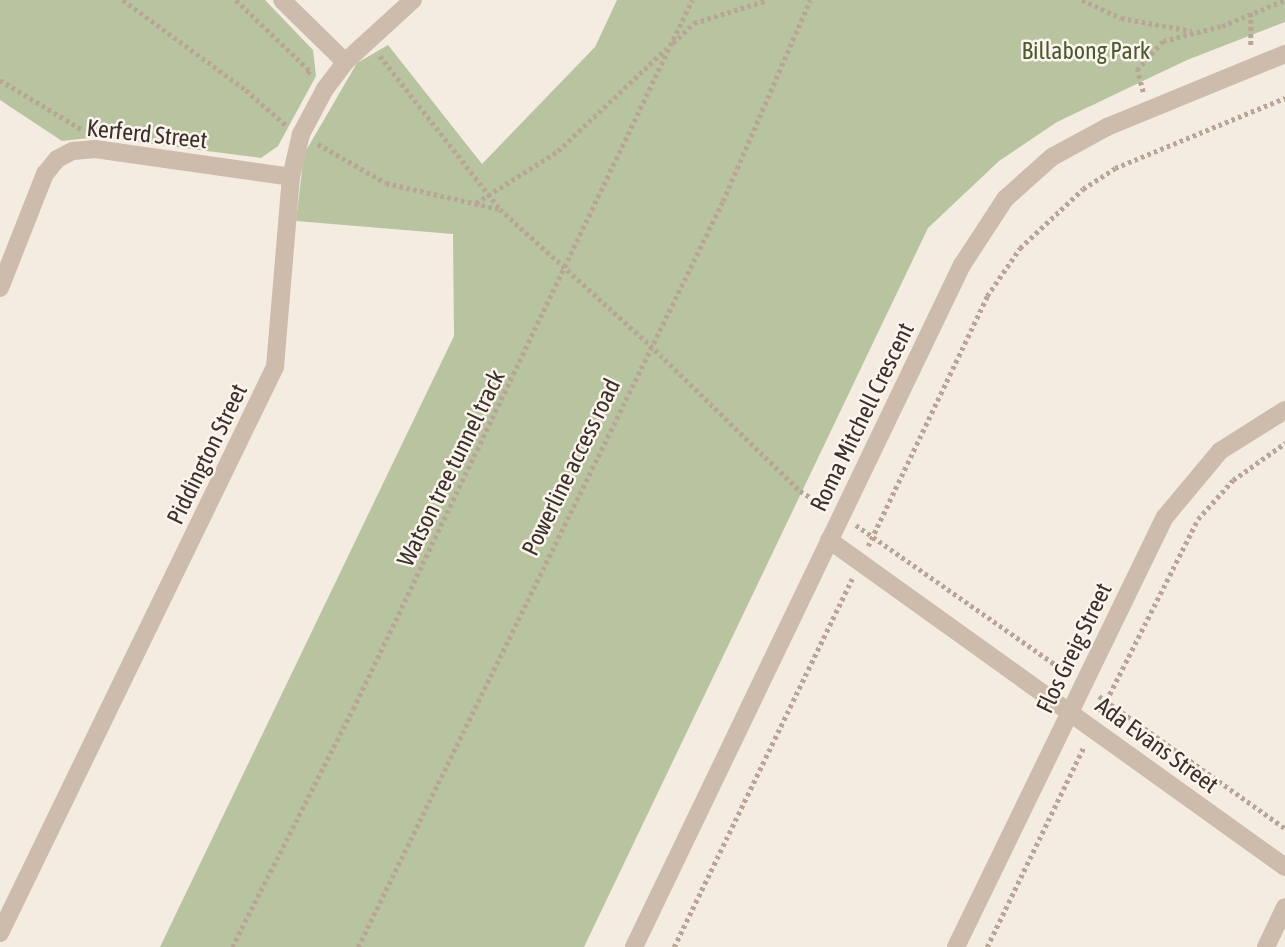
<!DOCTYPE html>
<style>
body{margin:0}
#map{position:relative;width:1285px;height:947px;overflow:hidden;background:#f4ebe1;font-family:"Asap Condensed",sans-serif}
div>[style]{position:absolute}
.green>*{inset:0;background:#b8c4a0}
.path>*{height:4.5px;margin-top:-2.25px;transform-origin:0;background:repeating-linear-gradient(90deg,#b9a596 0 3.5px,transparent 0 7px)}
.minor>*{height:18px;margin:-9px;padding:0 9px;transform-origin:9px;border-radius:9px;background:#cdbbac}
span{translate:-50% -50%;white-space:nowrap;text-align:center;line-height:1.15;-webkit-text-stroke:5px #fbf5ee;paint-order:stroke}
.park-label{font-size:24px;color:#4a5a2e}
.street-label{font-size:24px;color:#3b302b}
</style>
<div id="map">
<div class="green">
<i style="clip-path:polygon(0 0,265px 0,313px 50px,316px 76px,278px 146px,261px 158px,98px 137px,62px 141px,0 100px)"></i>
<i style="clip-path:polygon(617px 0,1285px 0,1285px 22px,1187px 60px,1057px 122px,999px 161px,928px 228px,584px 947px,160px 947px,454px 336px,453px 234px,296px 221px,304px 154px,357px 63px,388px 45px,482px 164px,595px 47px)"></i>
</div>
<div class="path">
<i style="left:123px;top:0;width:152px;rotate:36.2deg"></i>
<i style="left:246px;top:90px;width:53px;rotate:41.2deg"></i>
<i style="left:236px;top:0;width:103px;rotate:43.8deg"></i>
<i style="left:310px;top:71px;width:5px;rotate:127deg"></i>
<i style="left:1082px;top:0;width:43px;rotate:24.8deg"></i>
<i style="left:1121px;top:18px;width:72px;rotate:10.4deg"></i>
<i style="left:1251px;top:13px;width:34px;rotate:90deg"></i>
<i style="left:673px;top:43px;width:29px;rotate:-44deg"></i>
<i style="left:694px;top:23px;width:77px;rotate:-17.3deg"></i>
<i style="left:380px;top:56px;width:194px;rotate:51.9deg"></i>
<i style="left:500px;top:209px;width:202px;rotate:42.2deg"></i>
<i style="left:650px;top:345px;width:209px;rotate:44.2deg"></i>
<i style="left:800px;top:491px;width:29px;rotate:31deg"></i>
<i style="left:0;top:80px;width:97px;rotate:31.1deg"></i>
<i style="left:1143px;top:92px;width:23px;rotate:-105deg"></i>
<i style="left:1137px;top:70px;width:39px;rotate:-48deg"></i>
<i style="left:1163px;top:41px;width:61px;rotate:-14.3deg"></i>
<i style="left:1222px;top:26px;width:68px;rotate:-22.4deg"></i>
<i style="left:318px;top:144px;width:78px;rotate:29.8deg"></i>
<i style="left:386px;top:183px;width:116px;rotate:13deg"></i>
<i style="left:476px;top:203px;width:97px;rotate:-32.4deg"></i>
<i style="left:558px;top:151px;width:149px;rotate:-43.4deg"></i>
<i style="left:856px;top:525px;width:261px;rotate:35deg"></i>
<i style="left:868px;top:546px;width:277px;rotate:-64.5deg"></i>
<i style="left:987px;top:296px;width:58px;rotate:-55.5deg"></i>
<i style="left:1020px;top:248px;width:86px;rotate:-43.1deg"></i>
<i style="left:1083px;top:189px;width:38px;rotate:-33deg"></i>
<i style="left:1115px;top:168px;width:184px;rotate:-22.4deg"></i>
<i style="left:1099px;top:696px;width:228px;rotate:35.4deg"></i>
<i style="left:1100px;top:713px;width:217px;rotate:-63.2deg"></i>
<i style="left:1198px;top:519px;width:52px;rotate:-48.1deg"></i>
<i style="left:1233px;top:480px;width:64px;rotate:-35.4deg"></i>
<i style="left:232px;top:947px;width:267px;rotate:-63.1deg"></i>
<i style="left:353px;top:709px;width:786px;rotate:-64.45deg"></i>
<i style="left:358px;top:947px;width:831px;rotate:-63.93deg"></i>
<i style="left:723px;top:201px;width:219px;rotate:-66.6deg"></i>
<i style="left:674px;top:947px;width:409px;rotate:-64.2deg"></i>
<i style="left:987px;top:947px;width:223px;rotate:-64.2deg"></i>
</div>
<div class="minor">
<i style="left:282px;top:0;width:88px;rotate:44.5deg"></i>
<i style="left:0;top:288px;width:123px;rotate:-68.5deg"></i>
<i style="left:45px;top:174px;width:19px;rotate:-51deg"></i>
<i style="left:57px;top:159px;width:18px;rotate:-27deg"></i>
<i style="left:73px;top:151px;width:22px;rotate:-5deg"></i>
<i style="left:95px;top:149px;width:198px;rotate:8.1deg"></i>
<i style="left:829px;top:540px;width:561px;rotate:35.64deg"></i>
<i style="left:0;top:933px;width:629px;rotate:-64.09deg"></i>
<i style="left:275px;top:367px;width:191px;rotate:-85.2deg"></i>
<i style="left:291px;top:177px;width:44px;rotate:-76.9deg"></i>
<i style="left:301px;top:134px;width:51px;rotate:-61.9deg"></i>
<i style="left:325px;top:89px;width:34px;rotate:-53deg"></i>
<i style="left:345px;top:62px;width:92px;rotate:-42.4deg"></i>
<i style="left:634px;top:947px;width:757px;rotate:-64.32deg"></i>
<i style="left:962px;top:265px;width:79px;rotate:-56.9deg"></i>
<i style="left:1005px;top:199px;width:63px;rotate:-41.8deg"></i>
<i style="left:1052px;top:157px;width:63px;rotate:-28.6deg"></i>
<i style="left:1107px;top:127px;width:192px;rotate:-22.3deg"></i>
<i style="left:956px;top:947px;width:478px;rotate:-64.1deg"></i>
<i style="left:1165px;top:517px;width:86px;rotate:-50.2deg"></i>
<i style="left:1220px;top:451px;width:77px;rotate:-32.2deg"></i>
<i style="left:1266px;top:947px;width:44px;rotate:-64.6deg"></i>
</div>
<div class="park-label">
<span style="left:1086px;top:51px">Billabong Park</span>
</div>
<div class="street-label">
<span style="left:147px;top:134px;rotate:6deg">Kerferd Street</span>
<span style="left:862px;top:417px;rotate:-64deg">Roma Mitchell Crescent</span>
<span style="left:207px;top:454px;rotate:-64deg">Piddington Street</span>
<span style="left:571px;top:467px;rotate:-64deg">Powerline access road</span>
<span style="left:451px;top:468px;rotate:-64deg">Watson tree tunnel track</span>
<span style="left:1074px;top:648px;rotate:-64deg">Flos Greig Street</span>
<span style="left:1157px;top:745px;rotate:36deg">Ada Evans Street</span>
</div>
</div>
